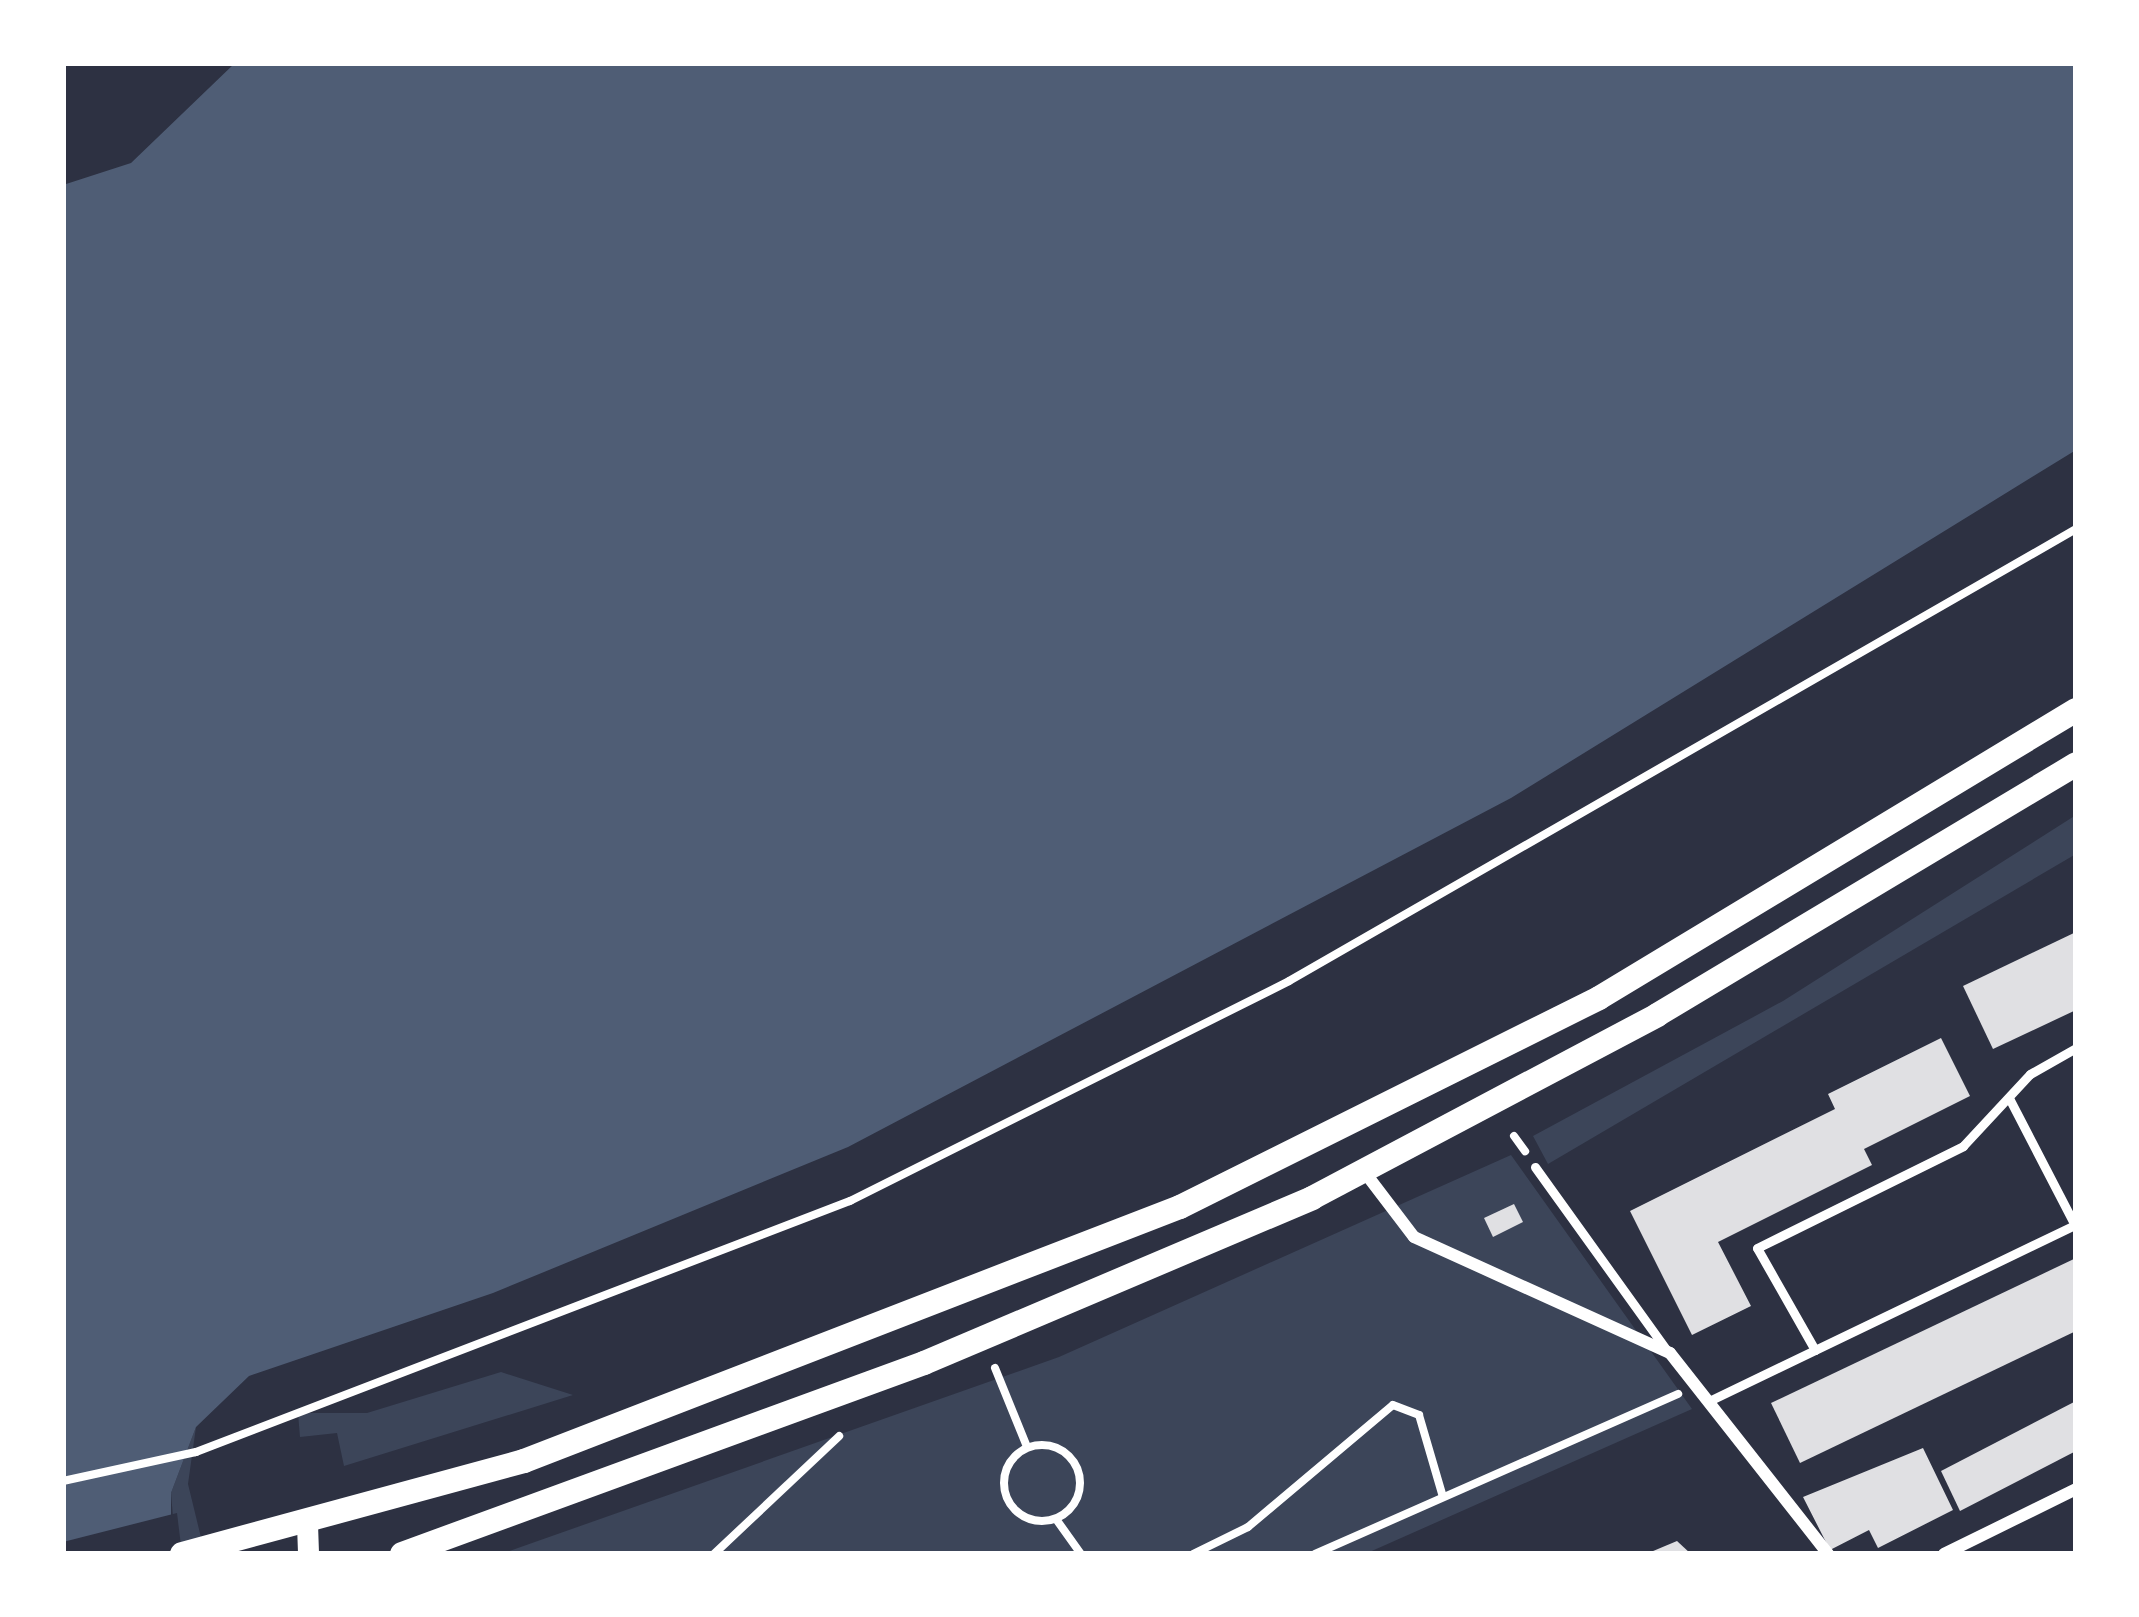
<!DOCTYPE html>
<style>
body{margin:0}
#map{position:relative;width:2139px;height:1617px;overflow:hidden;background:#2d3142;font-family:Commissioner,sans-serif}
div>[style]{position:absolute}
.green>*{inset:0;background:#3c4559}
.water>*{inset:0;background:#4f5d75}
.pier>*{inset:0;background:#2d3142}
.building>*{inset:0;background:#e0e0e3}
.path>*{height:8px;margin:-4px;padding:0 4px;transform-origin:4px;border-radius:4px;background:#fff}
.path>.ring{margin:-4px;padding:0;box-sizing:content-box;background:none;border:8px solid #fff;border-radius:50%}
.service>*{height:9px;margin:-4.5px;padding:0 4.5px;transform-origin:4.5px;border-radius:4.5px;background:#fff}
.minor>*{height:12px;margin:-6px;padding:0 6px;transform-origin:6px;border-radius:6px;background:#fff}
.tertiary>*{height:21px;margin:-10.5px;padding:0 10.5px;transform-origin:10.5px;border-radius:10.5px;background:#fff}
.secondary>*{height:24px;margin:-12px;padding:0 12px;transform-origin:12px;border-radius:12px;background:#fff}
span{translate:-50% -50%;white-space:nowrap;text-align:center;line-height:1.15;-webkit-text-stroke:10px #fff;paint-order:stroke}
.frame{position:absolute;inset:0;border:66px solid #fff;pointer-events:none}
</style>
<div id="map">
<div class="green">
<i style="clip-path:polygon(2076px 815px,2076px 854px,1548px 1164px,1533px 1136px,1783px 1001px)"></i>
<i style="clip-path:polygon(1511px 1155px,1692px 1409px,1365px 1554px,501px 1554px,1059px 1357px)"></i>
<i style="clip-path:polygon(501px 1372px,573px 1395px,344px 1466px,337px 1433px,300px 1437px,298px 1413px,367px 1413px)"></i>
<i style="clip-path:polygon(196px 1427px,188px 1484px,205px 1554px,176px 1554px,171px 1493px)"></i>
</div>
<div class="water">
<i style="clip-path:polygon(235px 63px,2076px 63px,2076px 450px,1511px 798px,848px 1147px,493px 1293px,249px 1376px,196px 1427px,171px 1493px,171px 1535px,63px 1554px,63px 185px,131px 163px)"></i>
</div>
<div class="pier">
<i style="clip-path:polygon(177px 1513px,182px 1554px,63px 1554px,63px 1542px)"></i>
</div>
<div class="building">
<i style="clip-path:polygon(2076px 932px,2076px 1010px,1993px 1049px,1963px 986px)"></i>
<i style="clip-path:polygon(1941px 1038px,1970px 1096px,1864px 1149px,1872px 1165px,1718px 1242px,1751px 1306px,1692px 1335px,1630px 1211px,1835px 1109px,1828px 1094px)"></i>
<i style="clip-path:polygon(1514px 1204px,1523px 1222px,1493px 1237px,1484px 1218px)"></i>
<i style="clip-path:polygon(2076px 1258px,2076px 1331px,1800px 1463px,1771px 1403px)"></i>
<i style="clip-path:polygon(2076px 1401px,2076px 1451px,1960px 1511px,1941px 1471px)"></i>
<i style="clip-path:polygon(1923px 1448px,1953px 1510px,1878px 1548px,1869px 1530px,1830px 1550px,1803px 1497px)"></i>
<i style="clip-path:polygon(1677px 1541px,1691px 1554px,1646px 1554px)"></i>
</div>
<div class="path">
<i style="left:1514px;top:1136px;width:19px;rotate:54deg"></i>
<i style="left:995px;top:1368px;width:85px;rotate:67.9deg"></i>
<i class="ring" style="left:1004px;top:1445px;width:68px;height:68px"></i>
<i style="left:63px;top:1481px;width:136px;rotate:-12.3deg"></i>
<i style="left:196px;top:1452px;width:701px;rotate:-21deg"></i>
<i style="left:850px;top:1201px;width:491px;rotate:-26.6deg"></i>
<i style="left:1289px;top:981px;width:908px;rotate:-29.87deg"></i>
<i style="left:1056px;top:1519px;width:43px;rotate:54.5deg"></i>
<i style="left:714px;top:1554px;width:172px;rotate:-43.3deg"></i>
<i style="left:1193px;top:1554px;width:61px;rotate:-26.1deg"></i>
<i style="left:1248px;top:1527px;width:189px;rotate:-40.1deg"></i>
<i style="left:1393px;top:1405px;width:28px;rotate:21deg"></i>
<i style="left:1419px;top:1415px;width:85px;rotate:73.7deg"></i>
<i style="left:1315px;top:1554px;width:397px;rotate:-23.8deg"></i>
</div>
<div class="service">
<i style="left:2009px;top:1098px;width:145px;rotate:62.6deg"></i>
<i style="left:1535px;top:1167px;width:224px;rotate:54.3deg"></i>
<i style="left:1815px;top:1350px;width:117px;rotate:-119.6deg"></i>
<i style="left:1757px;top:1248px;width:230px;rotate:-26.3deg"></i>
<i style="left:1963px;top:1146px;width:98px;rotate:-47.1deg"></i>
<i style="left:2030px;top:1074px;width:53px;rotate:-29.5deg"></i>
<i style="left:1709px;top:1401px;width:407px;rotate:-25.7deg"></i>
</div>
<div class="minor">
<i style="left:1363px;top:1170px;width:84px;rotate:52.7deg"></i>
<i style="left:1414px;top:1237px;width:281px;rotate:24.4deg"></i>
<i style="left:1670px;top:1353px;width:256px;rotate:51.8deg"></i>
<i style="left:1944px;top:1554px;width:147px;rotate:-26.2deg"></i>
</div>
<div class="tertiary">
<i style="left:307px;top:1524px;width:30px;rotate:88deg"></i>
</div>
<div class="secondary">
<i style="left:182px;top:1554px;width:354px;rotate:-15.2deg"></i>
<i style="left:524px;top:1461px;width:703px;rotate:-21.17deg"></i>
<i style="left:1180px;top:1207px;width:468px;rotate:-26.5deg"></i>
<i style="left:1599px;top:998px;width:557px;rotate:-31.12deg"></i>
<i style="left:402px;top:1554px;width:556px;rotate:-20.1deg"></i>
<i style="left:924px;top:1363px;width:422px;rotate:-23deg"></i>
<i style="left:1312px;top:1198px;width:391px;rotate:-27.9deg"></i>
<i style="left:1657px;top:1015px;width:488px;rotate:-30.9deg"></i>
</div>
<div class="frame"></div>
</div>
